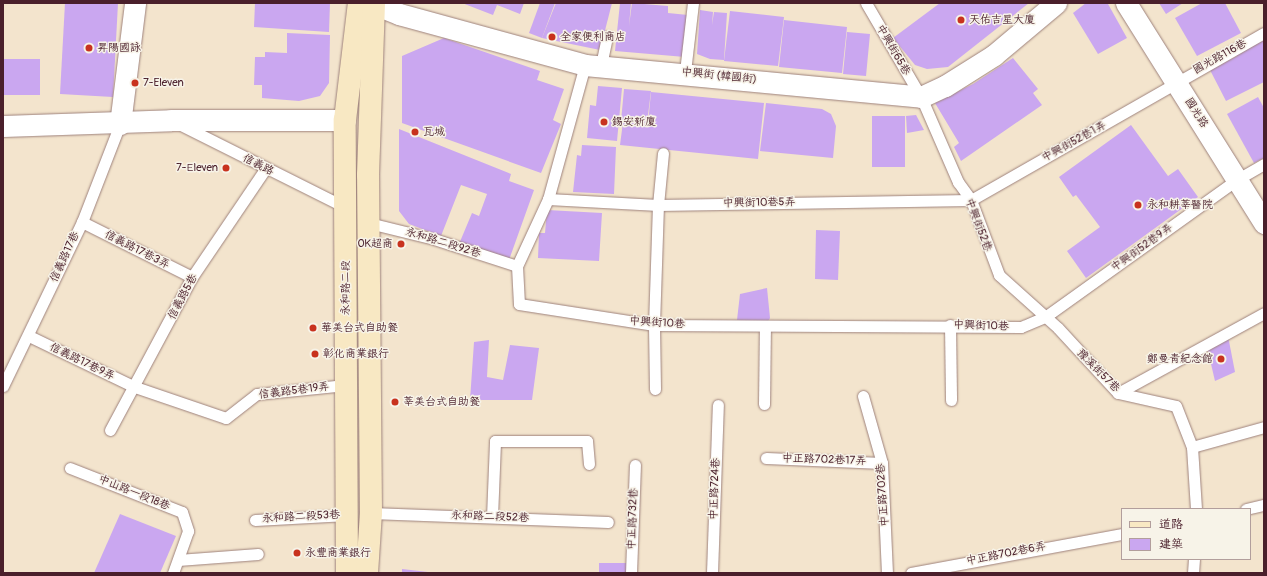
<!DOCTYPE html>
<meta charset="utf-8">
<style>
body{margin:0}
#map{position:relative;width:1267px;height:576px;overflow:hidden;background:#f3e4cd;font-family:Pangolin,"LXGW WenKai TC",sans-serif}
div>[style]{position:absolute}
.building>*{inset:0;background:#caa7f0}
.roads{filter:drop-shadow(0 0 1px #9e827c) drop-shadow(0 0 1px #9e827c)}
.service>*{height:11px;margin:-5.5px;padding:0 5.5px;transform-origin:5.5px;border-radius:5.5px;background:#fff}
.minor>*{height:21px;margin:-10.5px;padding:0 10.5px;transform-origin:10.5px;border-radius:10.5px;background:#fff}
.secondary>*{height:22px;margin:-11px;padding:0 11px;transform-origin:11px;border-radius:11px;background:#f8e8c3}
.dots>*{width:11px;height:11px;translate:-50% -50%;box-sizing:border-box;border:2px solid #f7f3e8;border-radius:50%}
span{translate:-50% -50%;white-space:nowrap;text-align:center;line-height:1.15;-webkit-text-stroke:3px #f7f3e8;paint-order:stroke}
.poi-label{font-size:11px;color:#4a1f2b}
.left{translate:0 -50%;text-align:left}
.right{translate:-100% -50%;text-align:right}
.street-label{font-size:11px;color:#4a1f2b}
.frame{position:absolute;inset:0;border:4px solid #4a1f2b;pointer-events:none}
.legend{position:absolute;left:1121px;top:508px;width:130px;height:52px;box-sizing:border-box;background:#f7f3e8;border:1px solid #b29e9c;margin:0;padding:5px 7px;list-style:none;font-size:12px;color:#4a1f2b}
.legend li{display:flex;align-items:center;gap:8px;height:20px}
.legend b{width:20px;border:1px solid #b29e9c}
</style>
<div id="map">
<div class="building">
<i style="clip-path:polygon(65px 3px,118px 3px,113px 97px,60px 94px)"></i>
<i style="clip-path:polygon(255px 3px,330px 3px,329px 32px,254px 27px)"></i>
<i style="clip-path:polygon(462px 3px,524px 3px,520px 14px,497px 5px,493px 15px)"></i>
<i style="clip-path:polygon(540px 3px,555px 3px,542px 38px,529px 33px)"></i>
<i style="clip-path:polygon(556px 3px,612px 3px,600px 50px,542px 38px)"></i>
<i style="clip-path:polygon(620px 3px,631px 3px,629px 26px,632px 3px,668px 6px,668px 13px,688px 15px,685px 57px,615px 51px)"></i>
<i style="clip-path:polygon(940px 3px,1029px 3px,948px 67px,927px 69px,915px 65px,893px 38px)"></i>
<i style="clip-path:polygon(1086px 3px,1108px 4px,1127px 38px,1098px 54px,1073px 13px)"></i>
<i style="clip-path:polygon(1159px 3px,1183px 3px,1166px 14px)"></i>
<i style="clip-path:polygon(1202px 3px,1225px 3px,1241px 33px,1197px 56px,1175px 18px)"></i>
<i style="clip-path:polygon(700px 10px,713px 12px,712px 25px,714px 12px,727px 13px,724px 60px,710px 59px,697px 54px)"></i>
<i style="clip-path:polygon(730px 11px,784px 17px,778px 66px,724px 61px)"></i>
<i style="clip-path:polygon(784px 20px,847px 27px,842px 73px,779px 67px)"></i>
<i style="clip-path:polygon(847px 32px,870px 34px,866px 76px,843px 74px)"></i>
<i style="clip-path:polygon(287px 33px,330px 35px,329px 83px,320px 96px,299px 101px,262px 98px,262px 85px,254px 85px,255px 57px,265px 57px,265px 52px,287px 53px)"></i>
<i style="clip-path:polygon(1264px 37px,1264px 82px,1226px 101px,1210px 70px,1237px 56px,1235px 52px)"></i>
<i style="clip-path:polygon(444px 38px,540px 71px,537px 80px,564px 89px,553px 120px,561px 124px,541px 173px,402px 123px,402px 56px)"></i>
<i style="clip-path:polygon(1013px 58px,1038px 89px,1033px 93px,1042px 105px,961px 161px,954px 147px,959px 143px,935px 103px,973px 84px)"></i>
<i style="clip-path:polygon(3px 59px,40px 59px,40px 95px,3px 95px)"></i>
<i style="clip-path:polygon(598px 86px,622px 88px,617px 141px,587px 138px,590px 105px,596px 106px)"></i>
<i style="clip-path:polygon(624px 89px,651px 91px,647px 123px,621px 121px)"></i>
<i style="clip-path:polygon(651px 92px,764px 103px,758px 159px,620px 145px,623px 122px,648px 124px)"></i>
<i style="clip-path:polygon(1258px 97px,1264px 108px,1264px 158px,1254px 163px,1227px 114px)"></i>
<i style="clip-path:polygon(766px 103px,822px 109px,831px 114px,836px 126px,833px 158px,760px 151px)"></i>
<i style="clip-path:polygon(916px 115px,924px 130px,907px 133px,906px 116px)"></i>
<i style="clip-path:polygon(872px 116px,905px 116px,905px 167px,872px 167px)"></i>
<i style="clip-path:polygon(1131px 125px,1168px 176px,1178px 169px,1198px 197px,1086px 278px,1067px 251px,1100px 227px,1076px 195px,1073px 197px,1059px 177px)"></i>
<i style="clip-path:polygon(399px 129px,511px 174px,509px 181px,534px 190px,509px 260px,459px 244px,472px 213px,479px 216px,487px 194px,461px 185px,441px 236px,409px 224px,399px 211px)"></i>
<i style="clip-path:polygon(582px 145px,616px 147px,614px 194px,573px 192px,577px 155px,581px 156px)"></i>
<i style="clip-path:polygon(547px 210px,602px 213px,599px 261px,538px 258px,539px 233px,545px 233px)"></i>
<i style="clip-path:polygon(816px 230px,840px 231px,838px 280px,815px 279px)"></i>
<i style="clip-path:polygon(767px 288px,770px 318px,765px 327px,737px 320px,740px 294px)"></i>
<i style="clip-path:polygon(1228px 336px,1235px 372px,1215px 381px,1207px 347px)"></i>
<i style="clip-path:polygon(489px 340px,487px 377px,503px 380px,510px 345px,539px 348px,532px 400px,470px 400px,474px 342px)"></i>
<i style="clip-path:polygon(120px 514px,176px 536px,160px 573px,94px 573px)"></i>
<i style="clip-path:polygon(599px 563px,632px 563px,632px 573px,599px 573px)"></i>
<i style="clip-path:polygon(402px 569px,428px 572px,428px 573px,402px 573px)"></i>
</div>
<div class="roads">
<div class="service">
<i style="left:866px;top:3px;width:109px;rotate:59.7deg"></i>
<i style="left:921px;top:97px;width:93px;rotate:66.5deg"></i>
<i style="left:958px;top:182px;width:22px;rotate:54deg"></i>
<i style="left:971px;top:200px;width:80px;rotate:69.5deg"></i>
<i style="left:999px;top:275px;width:79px;rotate:41.9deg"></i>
<i style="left:1058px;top:328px;width:88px;rotate:47.3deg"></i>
<i style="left:1118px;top:393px;width:59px;rotate:12.6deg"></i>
<i style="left:1176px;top:406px;width:44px;rotate:68.7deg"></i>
<i style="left:1192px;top:447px;width:62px;rotate:86.3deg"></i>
<i style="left:585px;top:65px;width:139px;rotate:105.4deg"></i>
<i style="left:548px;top:199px;width:74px;rotate:114.8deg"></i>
<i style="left:517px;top:266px;width:38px;rotate:87deg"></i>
<i style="left:519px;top:304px;width:137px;rotate:8.8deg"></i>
<i style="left:654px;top:325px;width:367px;rotate:0.3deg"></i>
<i style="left:1021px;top:327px;width:26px;rotate:-23deg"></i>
<i style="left:1045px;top:317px;width:237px;rotate:-35.6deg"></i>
<i style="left:1238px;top:179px;width:30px;rotate:-30deg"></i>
<i style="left:601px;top:65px;width:29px;rotate:-78deg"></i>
<i style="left:685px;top:72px;width:69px;rotate:-83.4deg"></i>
<i style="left:177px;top:123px;width:188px;rotate:26.6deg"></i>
<i style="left:548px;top:199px;width:110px;rotate:3.1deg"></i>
<i style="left:658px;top:205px;width:313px;rotate:-0.9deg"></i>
<i style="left:971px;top:200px;width:337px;rotate:-29.7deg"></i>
<i style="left:82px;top:222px;width:123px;rotate:26.6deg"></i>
<i style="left:369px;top:223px;width:67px;rotate:13.8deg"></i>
<i style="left:434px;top:239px;width:87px;rotate:18deg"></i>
<i style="left:950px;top:325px;width:75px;rotate:89.2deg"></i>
<i style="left:29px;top:336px;width:118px;rotate:25.7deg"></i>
<i style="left:135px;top:387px;width:96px;rotate:18.8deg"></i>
<i style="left:226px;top:418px;width:39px;rotate:-38deg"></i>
<i style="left:257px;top:394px;width:89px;rotate:-5.8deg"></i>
<i style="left:3px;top:386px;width:182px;rotate:-64.3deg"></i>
<i style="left:82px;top:222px;width:105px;rotate:-68.8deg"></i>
<i style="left:655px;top:389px;width:64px;rotate:-90.9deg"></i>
<i style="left:654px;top:325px;width:120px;rotate:-88.1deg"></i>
<i style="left:658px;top:205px;width:52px;rotate:-84.5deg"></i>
<i style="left:1118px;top:393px;width:166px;rotate:-28.7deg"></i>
<i style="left:863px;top:396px;width:70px;rotate:74.2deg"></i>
<i style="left:882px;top:463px;width:110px;rotate:87.4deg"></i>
<i style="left:764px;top:404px;width:77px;rotate:-89.3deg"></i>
<i style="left:110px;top:430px;width:174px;rotate:-61.8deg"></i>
<i style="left:192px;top:277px;width:130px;rotate:-55.9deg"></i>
<i style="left:1192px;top:447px;width:75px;rotate:-15.5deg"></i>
<i style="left:766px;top:458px;width:116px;rotate:2.5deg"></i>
<i style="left:70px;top:468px;width:120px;rotate:21.4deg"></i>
<i style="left:182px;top:512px;width:20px;rotate:72deg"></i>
<i style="left:188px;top:531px;width:45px;rotate:109.7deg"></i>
<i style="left:1246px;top:509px;width:18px;rotate:-13deg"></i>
<i style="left:371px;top:513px;width:237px;rotate:2.2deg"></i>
<i style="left:492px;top:517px;width:76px;rotate:-87.7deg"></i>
<i style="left:495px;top:441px;width:92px"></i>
<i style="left:587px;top:441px;width:23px;rotate:85deg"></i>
<i style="left:255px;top:520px;width:92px;rotate:-3.1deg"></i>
<i style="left:178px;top:560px;width:80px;rotate:-4.3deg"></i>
<i style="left:631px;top:573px;width:108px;rotate:-87.9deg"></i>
<i style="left:712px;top:573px;width:168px;rotate:-88deg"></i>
<i style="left:911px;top:573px;width:215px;rotate:-10.5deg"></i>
<i style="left:1193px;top:573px;width:14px;rotate:-86deg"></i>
</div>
<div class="minor">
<i style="left:1126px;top:3px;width:260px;rotate:57.9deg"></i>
<i style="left:359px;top:4px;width:15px"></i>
<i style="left:374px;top:4px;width:27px;rotate:22deg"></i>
<i style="left:399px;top:14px;width:193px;rotate:15.3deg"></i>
<i style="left:585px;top:65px;width:338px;rotate:5.4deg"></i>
<i style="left:921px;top:97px;width:26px;rotate:-25deg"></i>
<i style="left:945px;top:86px;width:58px;rotate:-32.3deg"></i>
<i style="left:994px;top:55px;width:81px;rotate:-40deg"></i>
<i style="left:120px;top:124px;width:122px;rotate:-82.9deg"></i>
<i style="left:3px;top:126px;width:168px;rotate:-2deg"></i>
<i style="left:171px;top:120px;width:174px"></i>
</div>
<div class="secondary">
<i style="left:347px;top:573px;width:453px;rotate:-90.3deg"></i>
<i style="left:345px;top:120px;width:118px;rotate:-83.2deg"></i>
<i style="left:367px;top:573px;width:60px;rotate:-86.2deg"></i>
<i style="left:371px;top:513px;width:338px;rotate:-90.5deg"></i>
<i style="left:368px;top:175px;width:172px;rotate:-88deg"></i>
</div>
</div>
<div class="dots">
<i style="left:961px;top:20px;background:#c8321e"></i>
<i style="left:552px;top:37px;background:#c8321e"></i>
<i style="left:89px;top:48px;background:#c8321e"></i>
<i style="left:135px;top:83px;background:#c8321e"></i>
<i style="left:604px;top:122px;background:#c8321e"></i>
<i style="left:415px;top:132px;background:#c8321e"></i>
<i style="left:226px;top:168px;background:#c8321e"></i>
<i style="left:1138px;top:205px;background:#c8321e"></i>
<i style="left:401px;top:244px;background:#c8321e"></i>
<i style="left:313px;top:328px;background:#c8321e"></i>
<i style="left:315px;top:354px;background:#c8321e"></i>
<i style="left:1221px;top:359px;background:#c8321e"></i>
<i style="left:395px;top:402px;background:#c8321e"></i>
<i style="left:297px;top:553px;background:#c8321e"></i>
</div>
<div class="poi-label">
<span class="left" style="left:969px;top:20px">天佑吉星大廈</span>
<span class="left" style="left:560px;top:37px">全家便利商店</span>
<span class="left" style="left:97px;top:48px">昇陽國詠</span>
<span class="left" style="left:143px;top:83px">7-Eleven</span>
<span class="left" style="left:612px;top:122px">錫安新廈</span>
<span class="left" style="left:423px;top:132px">瓦城</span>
<span class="right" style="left:218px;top:168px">7-Εleven</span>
<span class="left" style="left:1147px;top:205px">永和耕莘醫院</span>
<span class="right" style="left:393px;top:244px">OK超商</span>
<span class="left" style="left:321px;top:328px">華美台式自助餐</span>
<span class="left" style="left:323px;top:354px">彰化商業銀行</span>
<span class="right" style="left:1213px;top:359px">鄭曼青紀念館</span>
<span class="left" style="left:403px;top:402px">莘美台式自助餐</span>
<span class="left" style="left:305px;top:553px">永豐商業銀行</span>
</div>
<div class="street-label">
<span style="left:893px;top:50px;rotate:60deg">中興街65巷</span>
<span style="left:1220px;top:57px;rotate:-29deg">國光路116巷</span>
<span style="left:719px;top:76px;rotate:6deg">中興街 (韓國街)</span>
<span style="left:1196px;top:113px;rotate:58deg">國光路</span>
<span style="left:1074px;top:142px;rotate:-29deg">中興街52巷1弄</span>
<span style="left:258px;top:165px;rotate:27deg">信義路</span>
<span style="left:759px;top:203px;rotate:-1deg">中興街10巷5弄</span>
<span style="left:978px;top:225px;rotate:69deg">中興街52巷</span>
<span style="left:443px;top:243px;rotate:17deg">永和路二段92巷</span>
<span style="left:1142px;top:248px;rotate:-36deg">中興街52巷9弄</span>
<span style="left:137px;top:250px;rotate:27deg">信義路17巷3弄</span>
<span style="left:65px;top:257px;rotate:-65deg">信義路17巷</span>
<span style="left:346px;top:288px;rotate:-90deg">永和路二段</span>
<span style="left:183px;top:297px;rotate:-62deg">信義路5巷</span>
<span style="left:657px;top:323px;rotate:4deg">中興街10巷</span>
<span style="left:981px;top:326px;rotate:2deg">中興街10巷</span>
<span style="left:82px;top:362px;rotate:26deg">信義路17巷9弄</span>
<span style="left:1098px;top:371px;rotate:45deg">豫溪街57巷</span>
<span style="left:294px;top:391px;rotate:-7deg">信義路5巷19弄</span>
<span style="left:824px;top:460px;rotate:2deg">中正路702巷17弄</span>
<span style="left:715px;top:489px;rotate:-88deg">中正路724巷</span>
<span style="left:134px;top:493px;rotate:22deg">中山路一段18巷</span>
<span style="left:883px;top:495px;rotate:-94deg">中正路702巷</span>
<span style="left:301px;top:517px;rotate:-3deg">永和路二段53巷</span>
<span style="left:490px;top:517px;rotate:2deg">永和路二段52巷</span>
<span style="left:633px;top:519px;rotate:-88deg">中正路732巷</span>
<span style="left:1006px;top:554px;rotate:-11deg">中正路702巷6弄</span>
</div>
<div class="frame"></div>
<ul class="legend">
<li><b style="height:5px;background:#f8e8c3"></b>道路</li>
<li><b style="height:11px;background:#caa7f0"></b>建築</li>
</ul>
</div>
